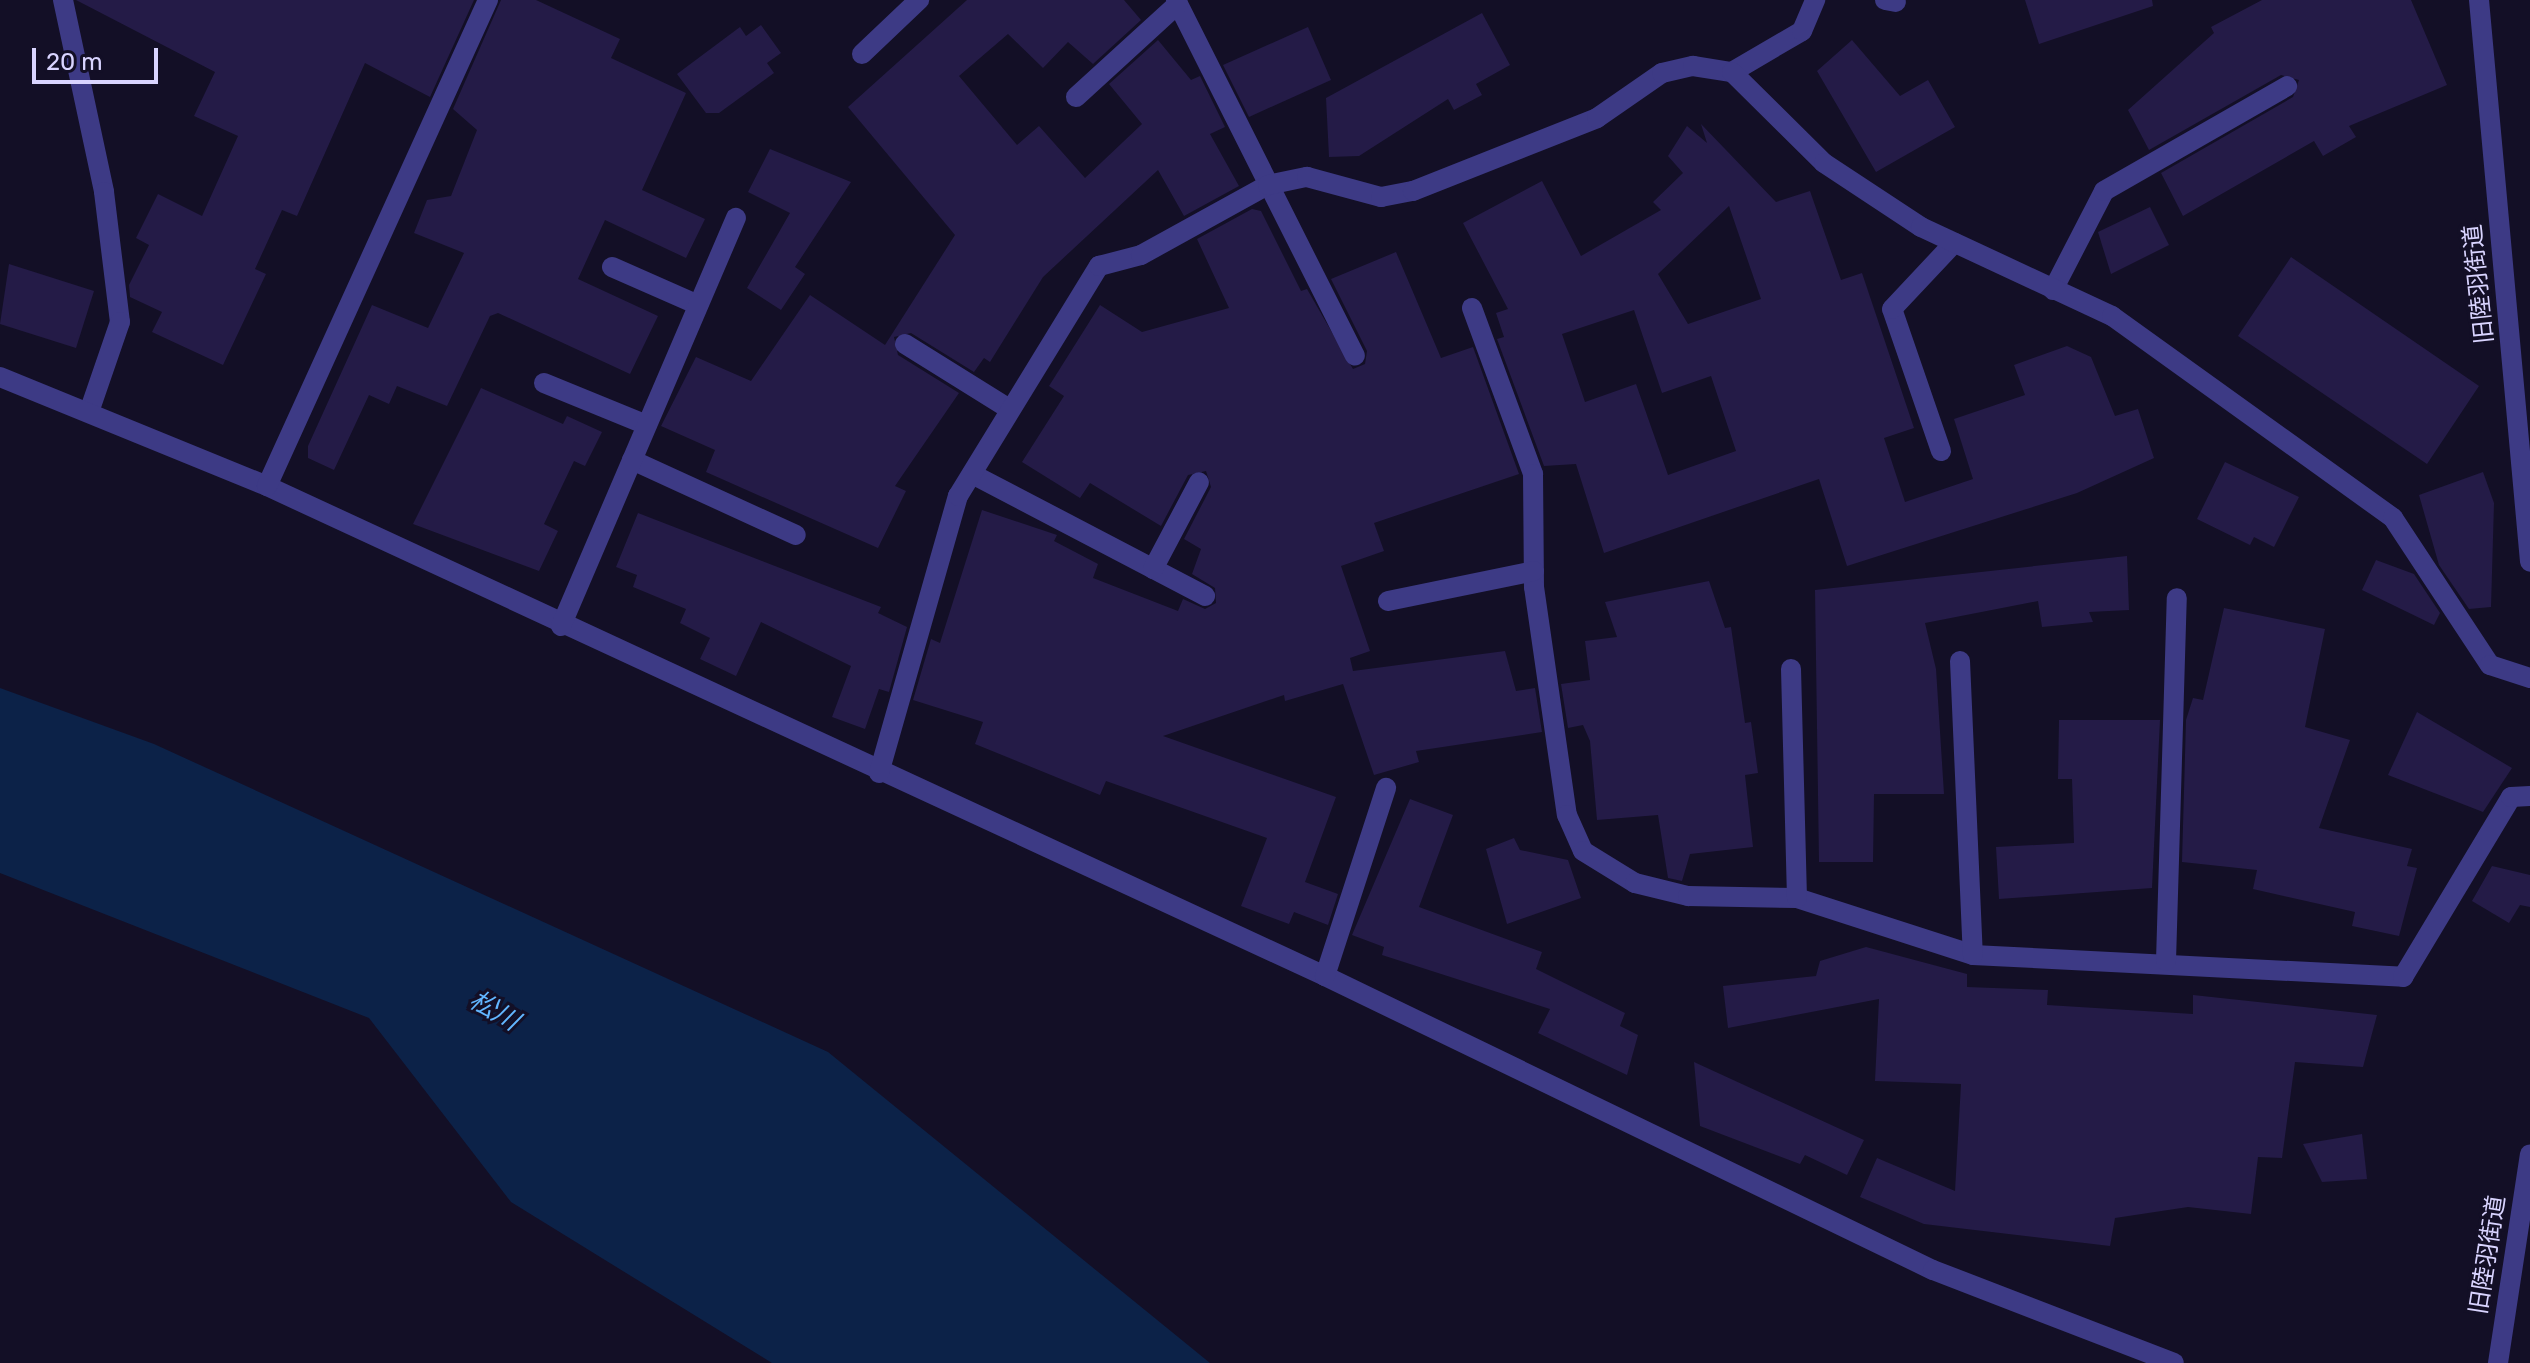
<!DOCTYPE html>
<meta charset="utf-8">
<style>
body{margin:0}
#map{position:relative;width:2530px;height:1363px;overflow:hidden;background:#130f26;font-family:Rubik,"Noto Sans JP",sans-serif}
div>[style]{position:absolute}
.water>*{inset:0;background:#0c2248}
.building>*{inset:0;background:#241b47}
.minor>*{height:20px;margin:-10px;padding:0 10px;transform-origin:10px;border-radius:10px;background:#3d3a85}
span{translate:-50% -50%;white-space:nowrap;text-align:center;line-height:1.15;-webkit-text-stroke:6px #130f26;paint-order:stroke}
.street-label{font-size:24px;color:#d9d4ff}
.water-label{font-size:26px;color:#62b6ff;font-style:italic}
.scale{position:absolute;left:32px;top:48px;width:126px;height:36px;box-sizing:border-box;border:4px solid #d9d4ff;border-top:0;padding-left:10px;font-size:24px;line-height:28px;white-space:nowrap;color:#d9d4ff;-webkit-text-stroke:6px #130f26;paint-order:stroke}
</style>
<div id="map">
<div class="water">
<i style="clip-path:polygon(0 688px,154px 744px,828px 1052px,1210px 1363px,772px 1363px,511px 1202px,369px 1018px,0 873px)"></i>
</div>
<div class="building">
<i style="clip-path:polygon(76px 0,474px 0,430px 97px,365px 63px,297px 216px,282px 210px,255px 269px,266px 274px,223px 365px,152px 332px,162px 312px,130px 297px,129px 285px,149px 245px,136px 238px,158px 194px,202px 216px,238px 136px,194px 116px,215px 72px)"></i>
<i style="clip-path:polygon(501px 0,536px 0,620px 39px,611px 58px,686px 93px,642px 190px,705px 219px,686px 258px,605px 220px,578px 279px,658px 316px,630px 374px,498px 313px,490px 316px,447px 406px,397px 386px,389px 404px,369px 395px,334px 470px,308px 458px,308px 446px,372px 305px,428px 328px,464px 253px,414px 233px,427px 200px,451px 196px,477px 130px,453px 109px)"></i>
<i style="clip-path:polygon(967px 0,1124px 0,1141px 20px,1093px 64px,1068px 42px,1043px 68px,1008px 34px,959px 76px,1017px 145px,1039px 126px,1085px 178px,1142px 124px,1109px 84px,1158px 40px,1191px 80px,1200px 76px,1225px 127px,1210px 134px,1239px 186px,1184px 216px,1158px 170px,1043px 277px,990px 362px,984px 358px,974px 372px,911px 333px,894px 337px,898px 355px,959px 393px,895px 486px,906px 491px,878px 548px,706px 472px,715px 450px,661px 426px,696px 357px,751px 381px,810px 295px,885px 345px,955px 235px,848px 107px)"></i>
<i style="clip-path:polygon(2025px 0,2152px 0,2153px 6px,2039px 44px)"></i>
<i style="clip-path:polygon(2262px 0,2411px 0,2447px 85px,2349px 126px,2356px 137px,2323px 156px,2314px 141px,2183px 216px,2161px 173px,2293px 97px,2299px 80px,2281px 75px,2149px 150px,2128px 110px,2214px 33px,2211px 27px)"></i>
<i style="clip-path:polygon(1482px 13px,1510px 65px,1476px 84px,1482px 95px,1454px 110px,1448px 99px,1359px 156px,1329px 157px,1326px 98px)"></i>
<i style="clip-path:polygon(761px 25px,781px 53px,767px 63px,774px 73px,719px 113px,706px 113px,677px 74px,740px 27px,746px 36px)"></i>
<i style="clip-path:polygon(1308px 27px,1331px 80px,1249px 117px,1223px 65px)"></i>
<i style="clip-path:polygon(1852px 40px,1900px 96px,1928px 80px,1955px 127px,1876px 172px,1817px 71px)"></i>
<i style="clip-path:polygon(evenodd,1701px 124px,1776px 202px,1810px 191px,1841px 280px,1862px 273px,1914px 428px,1884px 438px,1905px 502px,1973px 479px,1954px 419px,2025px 395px,2014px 365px,2067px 346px,2091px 357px,2115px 416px,2138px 409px,2154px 458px,2077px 493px,1847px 566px,1819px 479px,1604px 553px,1576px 464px,1544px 466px,1497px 339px,1504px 337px,1496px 313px,1508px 309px,1463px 223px,1542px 181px,1581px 256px,1661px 210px,1653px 202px,1683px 173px,1668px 156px,1687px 126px,1707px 143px,1701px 124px,1729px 206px,1761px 299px,1688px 324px,1658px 274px,1729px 206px,1701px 124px,1634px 310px,1662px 393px,1711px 376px,1736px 451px,1668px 475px,1636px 384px,1585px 402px,1562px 334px,1634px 310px)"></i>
<i style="clip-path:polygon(770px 149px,851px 182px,795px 267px,805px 274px,781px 310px,747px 288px,790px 213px,748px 192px)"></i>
<i style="clip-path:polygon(2150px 207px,2169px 245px,2111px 274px,2098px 232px)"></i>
<i style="clip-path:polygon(1252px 209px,1261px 211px,1301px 291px,1307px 289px,1353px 369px,1365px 364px,1367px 351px,1331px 279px,1396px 252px,1441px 358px,1473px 347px,1519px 474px,1374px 523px,1384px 551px,1341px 566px,1370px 651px,1350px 658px,1353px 671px,1505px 651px,1516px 691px,1535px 688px,1542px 732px,1416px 751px,1419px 762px,1374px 775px,1343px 684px,1285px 701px,1284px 695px,1163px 736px,1336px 797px,1305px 882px,1338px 894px,1328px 925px,1294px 912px,1289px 924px,1241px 906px,1267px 838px,1106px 781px,1100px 795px,975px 744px,983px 722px,913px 700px,931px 639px,940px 643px,982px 510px,1057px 535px,1054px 541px,1098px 564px,1093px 578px,1178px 611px,1183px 599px,1205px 609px,1216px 603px,1215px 588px,1192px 574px,1201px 549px,1184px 539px,1211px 487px,1206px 471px,1188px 475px,1161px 526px,1090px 483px,1080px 498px,1022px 462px,1064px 396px,1049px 386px,1100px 305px,1142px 332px,1229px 308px,1197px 239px)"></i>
<i style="clip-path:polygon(2291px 257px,2479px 386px,2427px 464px,2238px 336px)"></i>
<i style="clip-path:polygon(9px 264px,94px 291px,76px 348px,0 324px)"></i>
<i style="clip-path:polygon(481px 388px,563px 424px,567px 416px,602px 432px,585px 466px,574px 461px,544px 524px,558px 531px,539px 571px,413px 524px)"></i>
<i style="clip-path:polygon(2225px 462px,2299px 497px,2274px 547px,2254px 537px,2250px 545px,2197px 519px)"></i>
<i style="clip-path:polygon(2483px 472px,2494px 503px,2491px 607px,2469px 609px,2439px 565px,2419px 495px)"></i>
<i style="clip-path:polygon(638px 513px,881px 607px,878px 613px,907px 627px,889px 692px,879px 689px,865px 729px,832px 717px,851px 666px,761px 622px,736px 676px,700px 659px,710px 638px,680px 623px,686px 609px,633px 587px,637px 575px,616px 567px)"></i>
<i style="clip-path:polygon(2127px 556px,2129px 610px,2089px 612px,2093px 622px,2042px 627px,2038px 601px,1925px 623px,1936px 669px,1944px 794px,1874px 794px,1873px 862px,1819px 862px,1815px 590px)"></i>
<i style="clip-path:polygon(2376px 560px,2414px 574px,2440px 613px,2434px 625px,2362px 590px)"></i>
<i style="clip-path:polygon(1709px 581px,1725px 628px,1731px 627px,1745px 723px,1751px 722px,1758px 773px,1745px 775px,1753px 847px,1690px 854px,1682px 881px,1668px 878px,1658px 815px,1597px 820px,1590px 741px,1583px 725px,1568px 728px,1561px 684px,1590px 680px,1585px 641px,1617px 637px,1605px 602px)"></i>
<i style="clip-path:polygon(2224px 608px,2325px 629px,2305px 727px,2350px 740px,2319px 828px,2412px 849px,2407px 866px,2417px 868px,2399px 936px,2352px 926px,2355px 912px,2253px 889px,2257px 870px,2182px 862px,2186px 720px,2193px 698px,2203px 700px)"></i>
<i style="clip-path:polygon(2417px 712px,2512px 768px,2483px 812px,2388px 775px)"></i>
<i style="clip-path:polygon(2059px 720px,2160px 720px,2152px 888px,1999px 899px,1996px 847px,2074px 843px,2072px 779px,2058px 779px)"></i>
<i style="clip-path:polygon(1410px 799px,1453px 815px,1419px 907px,1542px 952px,1536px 969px,1625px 1013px,1620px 1026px,1638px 1035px,1627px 1075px,1538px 1033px,1550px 1009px,1382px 955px,1384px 947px,1352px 935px)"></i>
<i style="clip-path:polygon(1514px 838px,1520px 850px,1568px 860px,1581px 898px,1507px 924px,1486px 849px)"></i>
<i style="clip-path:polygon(2492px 866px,2530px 875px,2530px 907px,2520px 905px,2509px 923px,2472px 901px)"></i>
<i style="clip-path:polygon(1866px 947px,1967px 974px,1967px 987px,2048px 990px,2047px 1005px,2193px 1014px,2193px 995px,2377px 1015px,2363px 1067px,2295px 1062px,2282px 1158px,2258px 1157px,2251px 1214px,2188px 1207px,2115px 1218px,2110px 1246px,1924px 1224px,1860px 1197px,1877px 1158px,1955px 1191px,1961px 1084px,1875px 1081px,1879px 999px,1728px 1028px,1723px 986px,1816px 976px,1820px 961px)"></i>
<i style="clip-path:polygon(1694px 1062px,1864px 1140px,1847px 1175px,1805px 1155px,1800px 1164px,1700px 1126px)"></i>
<i style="clip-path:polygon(2362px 1134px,2367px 1179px,2322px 1182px,2303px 1144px)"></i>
</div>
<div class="minor">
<i style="left:63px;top:0;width:196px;rotate:77.9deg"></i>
<i style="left:104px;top:192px;width:131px;rotate:83deg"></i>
<i style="left:120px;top:322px;width:92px;rotate:109deg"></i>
<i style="left:1176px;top:0;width:398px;rotate:63.3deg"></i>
<i style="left:1885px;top:0;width:11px;rotate:10deg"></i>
<i style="left:2479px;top:0;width:564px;rotate:84.81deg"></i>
<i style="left:862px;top:54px;width:79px;rotate:-43.5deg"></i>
<i style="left:1732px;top:72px;width:81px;rotate:-30.4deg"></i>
<i style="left:1802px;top:31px;width:34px;rotate:-67deg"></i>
<i style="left:1076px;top:97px;width:138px;rotate:-42.4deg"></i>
<i style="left:612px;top:267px;width:94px;rotate:23.8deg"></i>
<i style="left:2053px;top:290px;width:111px;rotate:-62.7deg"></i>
<i style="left:2104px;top:191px;width:211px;rotate:-29.8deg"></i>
<i style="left:1472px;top:308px;width:177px;rotate:69.8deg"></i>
<i style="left:1533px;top:474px;width:113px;rotate:89.5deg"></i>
<i style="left:1534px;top:587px;width:230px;rotate:81.8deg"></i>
<i style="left:1567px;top:815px;width:39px;rotate:66deg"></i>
<i style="left:1583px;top:851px;width:61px;rotate:31.6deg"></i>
<i style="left:1635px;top:883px;width:55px;rotate:13.8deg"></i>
<i style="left:1688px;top:896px;width:109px;rotate:1.1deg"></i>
<i style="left:1797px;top:898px;width:185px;rotate:17.9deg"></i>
<i style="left:1973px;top:955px;width:431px;rotate:2.9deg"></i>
<i style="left:2403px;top:977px;width:210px;rotate:-59deg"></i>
<i style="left:2511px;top:797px;width:19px;rotate:-3deg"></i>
<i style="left:905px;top:344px;width:121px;rotate:31.9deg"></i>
<i style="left:0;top:377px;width:288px;rotate:22.2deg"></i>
<i style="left:267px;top:486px;width:1166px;rotate:24.85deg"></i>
<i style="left:1325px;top:976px;width:675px;rotate:25.81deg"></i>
<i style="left:1933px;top:1270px;width:258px;rotate:21.1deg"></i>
<i style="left:544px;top:383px;width:111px;rotate:22.2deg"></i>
<i style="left:1941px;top:451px;width:150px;rotate:-109deg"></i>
<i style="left:1892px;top:309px;width:91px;rotate:-46.8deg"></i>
<i style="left:632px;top:460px;width:180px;rotate:24.6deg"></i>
<i style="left:972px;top:474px;width:263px;rotate:27.6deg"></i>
<i style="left:267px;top:486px;width:534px;rotate:-65.55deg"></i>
<i style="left:1153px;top:569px;width:98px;rotate:-62.1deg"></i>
<i style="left:1388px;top:601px;width:149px;rotate:-11.6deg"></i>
<i style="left:561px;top:626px;width:444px;rotate:-66.8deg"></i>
<i style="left:1960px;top:661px;width:294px;rotate:87.5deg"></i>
<i style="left:1791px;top:669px;width:229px;rotate:88.5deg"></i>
<i style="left:879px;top:773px;width:288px;rotate:-74.1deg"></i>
<i style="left:958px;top:496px;width:270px;rotate:-58.5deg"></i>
<i style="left:1099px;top:266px;width:43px;rotate:-14.7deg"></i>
<i style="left:1141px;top:255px;width:145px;rotate:-28.9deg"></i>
<i style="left:1268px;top:185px;width:40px;rotate:-12deg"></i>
<i style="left:1307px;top:177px;width:77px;rotate:15.1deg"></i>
<i style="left:1381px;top:197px;width:33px;rotate:-11deg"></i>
<i style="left:1413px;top:191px;width:198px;rotate:-21.6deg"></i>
<i style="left:1597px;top:118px;width:79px;rotate:-34.7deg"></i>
<i style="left:1662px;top:73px;width:32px;rotate:-13deg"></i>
<i style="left:1693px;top:66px;width:39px;rotate:9deg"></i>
<i style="left:1732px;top:72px;width:129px;rotate:44.7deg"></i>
<i style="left:1824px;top:163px;width:116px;rotate:33.4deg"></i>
<i style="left:1921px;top:227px;width:211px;rotate:25deg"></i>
<i style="left:2112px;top:316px;width:346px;rotate:35.7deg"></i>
<i style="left:2393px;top:518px;width:176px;rotate:56.6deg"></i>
<i style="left:2490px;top:665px;width:42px;rotate:18deg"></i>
<i style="left:2166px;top:961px;width:363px;rotate:-88.3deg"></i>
<i style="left:1325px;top:976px;width:198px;rotate:-72deg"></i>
<i style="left:2498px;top:1363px;width:211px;rotate:-81.3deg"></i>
</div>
<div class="street-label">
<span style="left:2479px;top:284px;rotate:-96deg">旧陸羽街道</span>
<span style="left:2488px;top:1255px;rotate:-81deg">旧陸羽街道</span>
</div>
<div class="water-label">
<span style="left:494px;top:1011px;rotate:30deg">松川</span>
</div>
<div class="scale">20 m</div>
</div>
